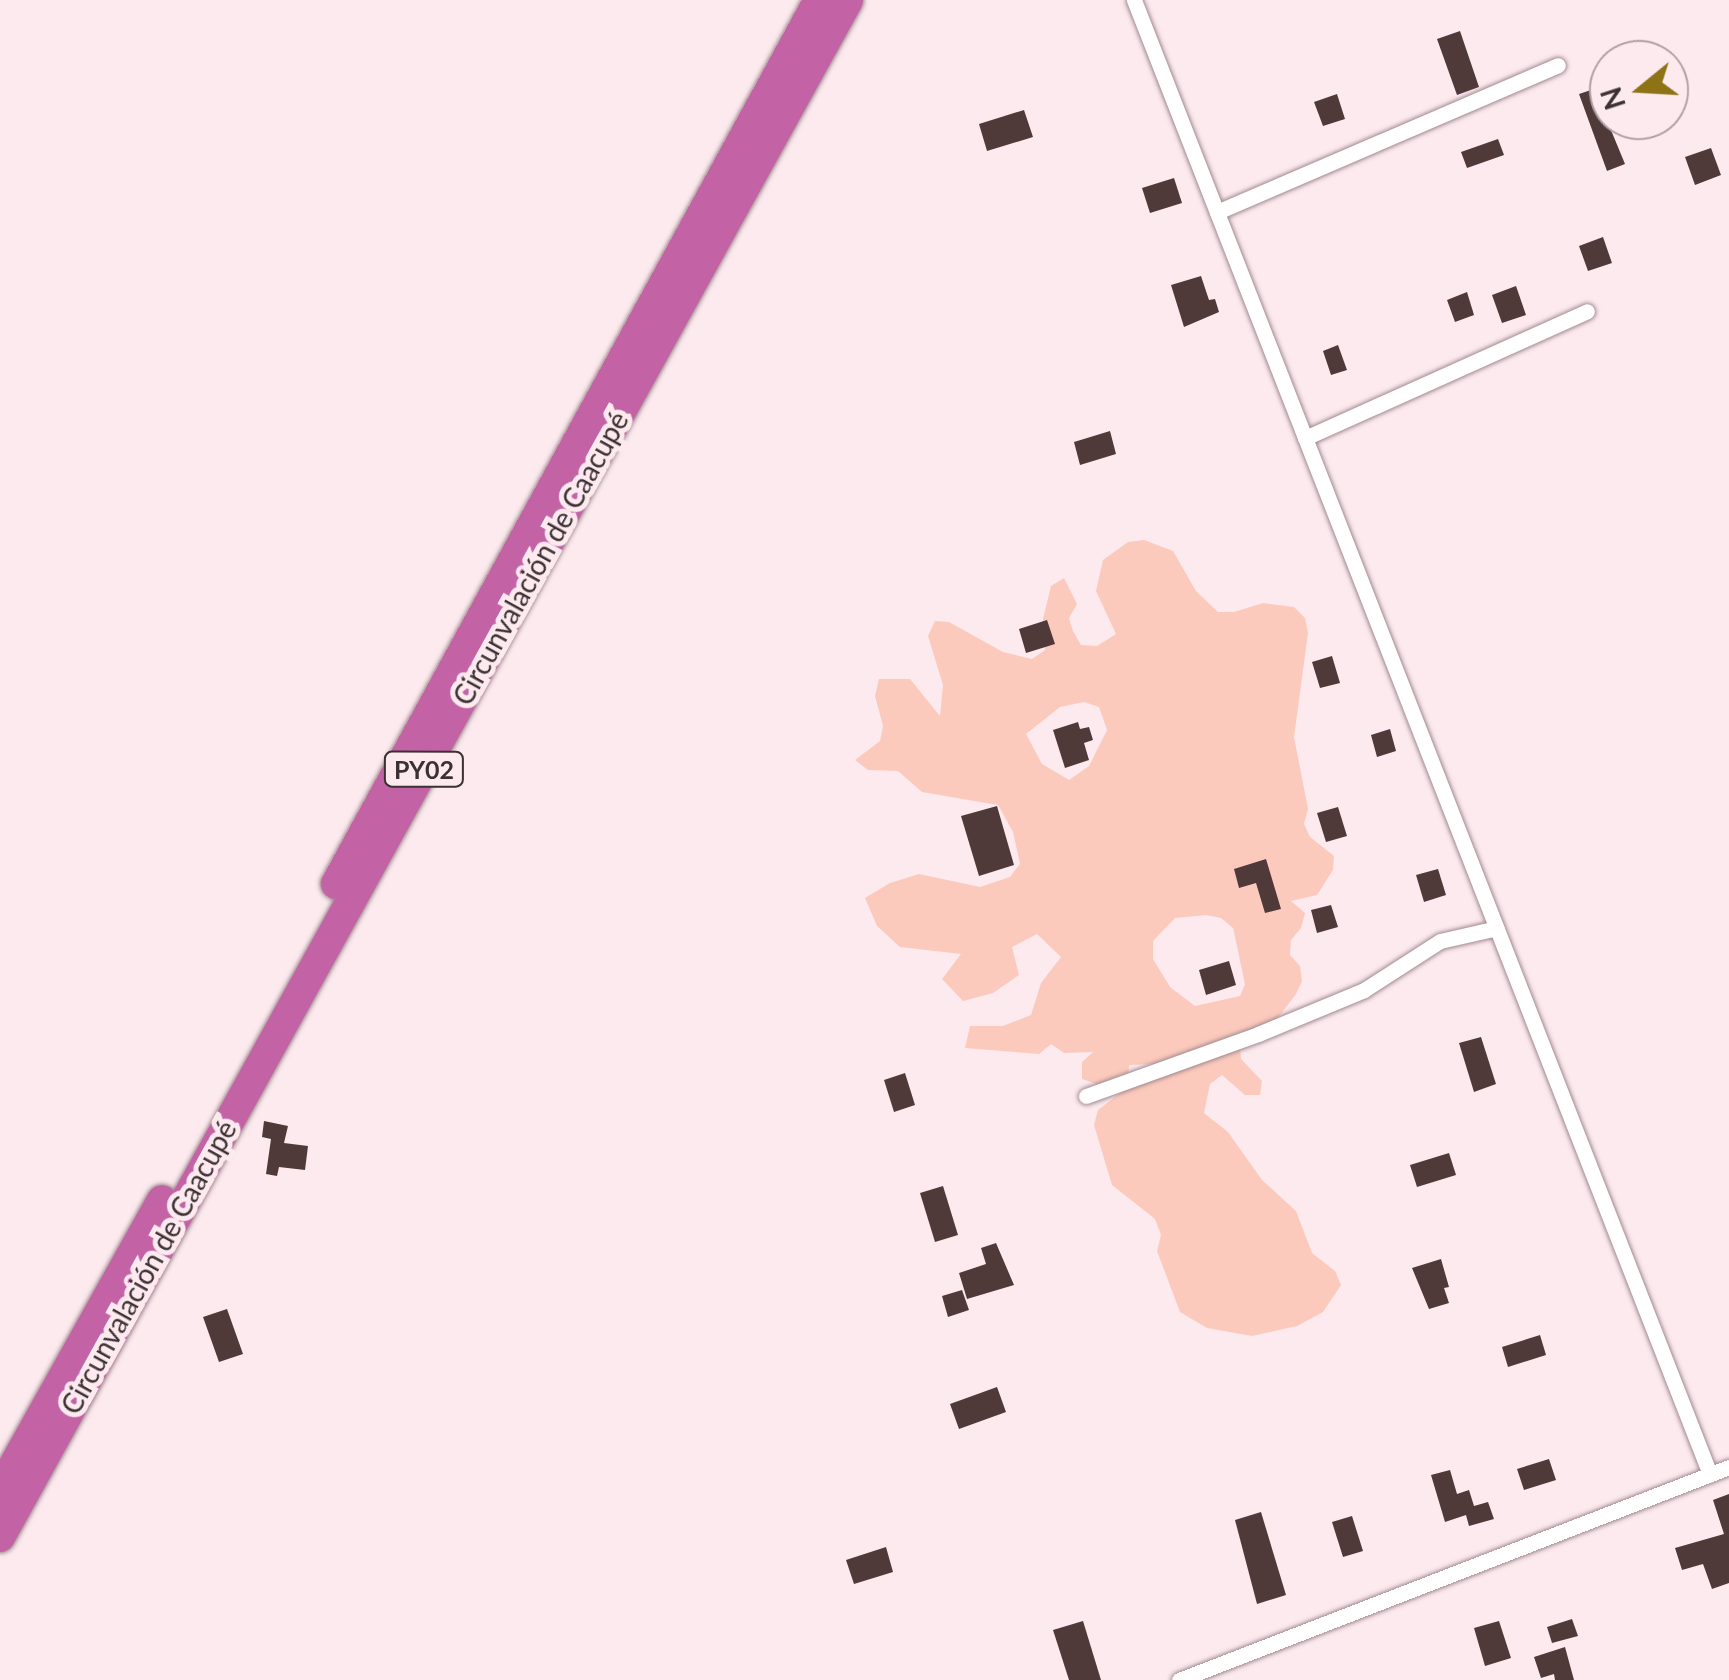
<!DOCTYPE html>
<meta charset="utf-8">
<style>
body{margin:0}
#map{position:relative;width:1729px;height:1680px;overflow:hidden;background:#fceaef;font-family:Lato,sans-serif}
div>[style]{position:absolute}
.green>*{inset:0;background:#fccabc}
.building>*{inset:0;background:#503939}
.roads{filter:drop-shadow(0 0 2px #a28990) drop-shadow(0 0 2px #a28990)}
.street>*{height:15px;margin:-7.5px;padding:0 7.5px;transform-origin:7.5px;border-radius:7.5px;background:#fff}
.highway>*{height:30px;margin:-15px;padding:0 15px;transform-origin:15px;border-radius:15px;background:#c363a6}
span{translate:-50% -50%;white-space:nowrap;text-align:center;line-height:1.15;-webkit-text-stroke:10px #fceaef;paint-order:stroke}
.shield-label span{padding:2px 8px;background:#fceaef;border:2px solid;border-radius:8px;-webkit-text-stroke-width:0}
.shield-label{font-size:25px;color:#3b3134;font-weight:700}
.street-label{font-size:28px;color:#3b3134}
.north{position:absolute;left:1589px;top:40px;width:100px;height:100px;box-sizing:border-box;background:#fceaef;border:2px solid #afa0a4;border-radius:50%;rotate:252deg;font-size:28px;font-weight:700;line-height:40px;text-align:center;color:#3b3134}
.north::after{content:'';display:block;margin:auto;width:35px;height:45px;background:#8d7316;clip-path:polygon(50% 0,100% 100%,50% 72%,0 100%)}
</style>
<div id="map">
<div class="green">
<i style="clip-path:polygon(evenodd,1144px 540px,1173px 551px,1196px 591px,1218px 612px,1234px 612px,1263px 603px,1294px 607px,1305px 618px,1308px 633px,1294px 737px,1308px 809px,1304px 824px,1310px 837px,1334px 856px,1333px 870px,1317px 895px,1291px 901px,1305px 913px,1301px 928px,1291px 940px,1290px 955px,1300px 966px,1302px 981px,1296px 994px,1268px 1031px,1239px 1036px,1241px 1059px,1262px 1081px,1260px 1095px,1245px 1095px,1222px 1075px,1210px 1084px,1204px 1113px,1228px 1132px,1262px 1180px,1296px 1211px,1312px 1253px,1335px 1271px,1341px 1285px,1323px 1312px,1297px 1326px,1252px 1336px,1207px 1328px,1180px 1312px,1157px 1251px,1161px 1235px,1155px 1219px,1112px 1185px,1094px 1125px,1098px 1110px,1158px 1064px,1129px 1065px,1128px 1081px,1097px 1084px,1082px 1079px,1082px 1062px,1093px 1052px,1064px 1053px,1051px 1044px,1039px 1054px,965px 1048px,970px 1026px,1003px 1026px,1031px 1015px,1041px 983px,1061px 957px,1037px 934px,1012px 947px,1019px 975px,993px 993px,963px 1001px,942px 979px,961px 954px,900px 947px,877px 926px,865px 898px,890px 883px,919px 874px,980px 887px,1010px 877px,1020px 864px,1013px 832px,998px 805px,922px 792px,898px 771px,868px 770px,855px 760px,880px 741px,883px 726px,875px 696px,879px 679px,910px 679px,940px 716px,943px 685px,928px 636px,935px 621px,949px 622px,1003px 652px,1032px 659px,1045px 650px,1043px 619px,1051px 586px,1064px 578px,1077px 604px,1069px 618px,1073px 631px,1081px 645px,1097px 646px,1116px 634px,1096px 591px,1103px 560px,1128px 542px,1144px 540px,1084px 702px,1099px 707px,1107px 730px,1089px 766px,1069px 780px,1042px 764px,1026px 734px,1060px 707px,1084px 702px,1144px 540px,1206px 915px,1221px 918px,1233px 928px,1245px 984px,1240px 996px,1195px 1006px,1170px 987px,1153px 959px,1153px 941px,1175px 918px,1206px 915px)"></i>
</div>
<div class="building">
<i style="clip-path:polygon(1460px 31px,1479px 87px,1457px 95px,1437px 39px)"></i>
<i style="clip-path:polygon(1594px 89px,1625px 164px,1607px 171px,1579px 94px)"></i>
<i style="clip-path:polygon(1337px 94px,1345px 119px,1323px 126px,1314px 102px)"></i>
<i style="clip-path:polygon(1024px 110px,1033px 137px,987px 151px,979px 124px)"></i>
<i style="clip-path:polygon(1498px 139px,1504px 155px,1467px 168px,1461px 152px)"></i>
<i style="clip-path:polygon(1711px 148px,1721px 175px,1695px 185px,1685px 157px)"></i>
<i style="clip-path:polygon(1174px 178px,1182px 203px,1150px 213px,1142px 188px)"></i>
<i style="clip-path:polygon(1603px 237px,1612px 263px,1588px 271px,1579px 246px)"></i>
<i style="clip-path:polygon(1201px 276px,1209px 300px,1215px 299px,1219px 312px,1184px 327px,1171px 285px)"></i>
<i style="clip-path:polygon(1516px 286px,1526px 315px,1502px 323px,1492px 295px)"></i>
<i style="clip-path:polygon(1467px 292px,1474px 315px,1455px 322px,1447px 300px)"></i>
<i style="clip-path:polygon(1338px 345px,1347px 370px,1331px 375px,1323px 351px)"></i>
<i style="clip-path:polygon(1110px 431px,1116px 454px,1080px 465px,1074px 442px)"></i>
<i style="clip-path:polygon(1047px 620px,1055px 644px,1026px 653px,1019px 629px)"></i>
<i style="clip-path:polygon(1332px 656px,1340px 683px,1320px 688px,1312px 662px)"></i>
<i style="clip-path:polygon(1078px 722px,1080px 729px,1089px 727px,1093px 740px,1084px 743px,1089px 760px,1065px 768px,1053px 730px)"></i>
<i style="clip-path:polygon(1390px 729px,1396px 751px,1377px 757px,1371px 735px)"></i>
<i style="clip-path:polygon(997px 806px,1014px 865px,979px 876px,961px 816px)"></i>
<i style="clip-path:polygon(1338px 807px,1347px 836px,1326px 842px,1317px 813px)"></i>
<i style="clip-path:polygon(1266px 859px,1281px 909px,1265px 913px,1256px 883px,1239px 888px,1234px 869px)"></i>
<i style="clip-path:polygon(1438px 869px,1446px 895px,1424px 902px,1416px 875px)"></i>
<i style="clip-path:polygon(1331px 905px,1338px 927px,1317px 933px,1311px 910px)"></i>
<i style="clip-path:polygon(1229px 961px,1236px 985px,1206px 995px,1199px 970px)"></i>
<i style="clip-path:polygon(1481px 1037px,1496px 1084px,1474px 1092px,1459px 1043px)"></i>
<i style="clip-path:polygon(905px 1073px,915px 1105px,894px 1112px,884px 1080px)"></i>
<i style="clip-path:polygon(264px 1121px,288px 1126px,284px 1143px,308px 1146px,305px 1170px,279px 1167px,277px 1176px,266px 1174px,271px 1139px,262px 1137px)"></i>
<i style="clip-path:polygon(1449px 1153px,1456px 1175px,1417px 1187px,1410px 1165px)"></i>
<i style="clip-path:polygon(943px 1186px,958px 1235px,935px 1242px,920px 1193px)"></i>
<i style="clip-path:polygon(996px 1243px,1014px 1285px,967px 1299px,959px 1273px,986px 1264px,981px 1248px)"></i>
<i style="clip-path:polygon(1441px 1259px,1449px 1287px,1444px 1288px,1449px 1303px,1429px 1309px,1412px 1268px)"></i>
<i style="clip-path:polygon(962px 1290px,969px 1310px,948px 1317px,942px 1296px)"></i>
<i style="clip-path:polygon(227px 1309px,243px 1354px,219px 1362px,203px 1317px)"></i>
<i style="clip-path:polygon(1540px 1335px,1546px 1355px,1508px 1367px,1502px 1347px)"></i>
<i style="clip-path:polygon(997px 1387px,1006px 1412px,959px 1429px,950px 1404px)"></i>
<i style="clip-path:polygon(1549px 1459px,1556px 1480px,1524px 1490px,1517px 1469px)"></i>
<i style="clip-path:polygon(1450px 1470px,1457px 1494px,1469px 1490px,1474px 1506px,1488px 1502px,1494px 1519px,1469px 1526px,1466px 1515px,1445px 1522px,1431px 1475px)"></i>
<i style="clip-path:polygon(1729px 1494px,1729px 1583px,1712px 1589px,1703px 1564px,1682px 1570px,1675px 1548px,1724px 1534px,1713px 1500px)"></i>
<i style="clip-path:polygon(1261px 1512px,1286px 1595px,1257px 1604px,1235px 1520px)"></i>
<i style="clip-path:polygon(1352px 1516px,1363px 1551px,1343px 1557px,1332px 1522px)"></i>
<i style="clip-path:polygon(886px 1547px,893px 1572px,854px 1584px,846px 1560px)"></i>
<i style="clip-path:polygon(1572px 1619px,1578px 1636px,1552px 1643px,1547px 1627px)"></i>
<i style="clip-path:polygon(1083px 1621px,1101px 1680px,1069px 1680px,1053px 1630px)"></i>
<i style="clip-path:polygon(1499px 1621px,1511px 1658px,1485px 1666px,1474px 1628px)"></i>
<i style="clip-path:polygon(1565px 1647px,1574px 1680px,1555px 1680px,1554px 1674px,1541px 1678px,1534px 1657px)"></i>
</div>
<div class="roads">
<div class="street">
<i style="left:1134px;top:0;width:1583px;rotate:68.66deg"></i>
<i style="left:1217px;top:212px;width:371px;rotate:-23.3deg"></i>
<i style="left:1305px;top:438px;width:309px;rotate:-24.2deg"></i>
<i style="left:1086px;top:1096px;width:183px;rotate:-19.8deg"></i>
<i style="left:1258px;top:1034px;width:115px;rotate:-22.5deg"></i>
<i style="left:1364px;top:990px;width:90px;rotate:-32.8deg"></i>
<i style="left:1440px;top:941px;width:58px;rotate:-12.8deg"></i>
<i style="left:1179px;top:1680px;width:590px;rotate:-21.17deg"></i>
</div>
<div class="highway">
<i style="left:336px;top:884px;width:1007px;rotate:-61.35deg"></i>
<i style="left:0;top:1490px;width:332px;rotate:-60.8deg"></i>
<i style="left:0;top:1537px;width:1755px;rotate:-61.11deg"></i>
</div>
</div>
<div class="shield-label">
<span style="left:424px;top:769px">PY02</span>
</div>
<div class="street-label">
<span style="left:540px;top:558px;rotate:-61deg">Circunvalación de Caacupé</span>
<span style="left:148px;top:1267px;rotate:-61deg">Circunvalación de Caacupé</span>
</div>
<div class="north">N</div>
</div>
